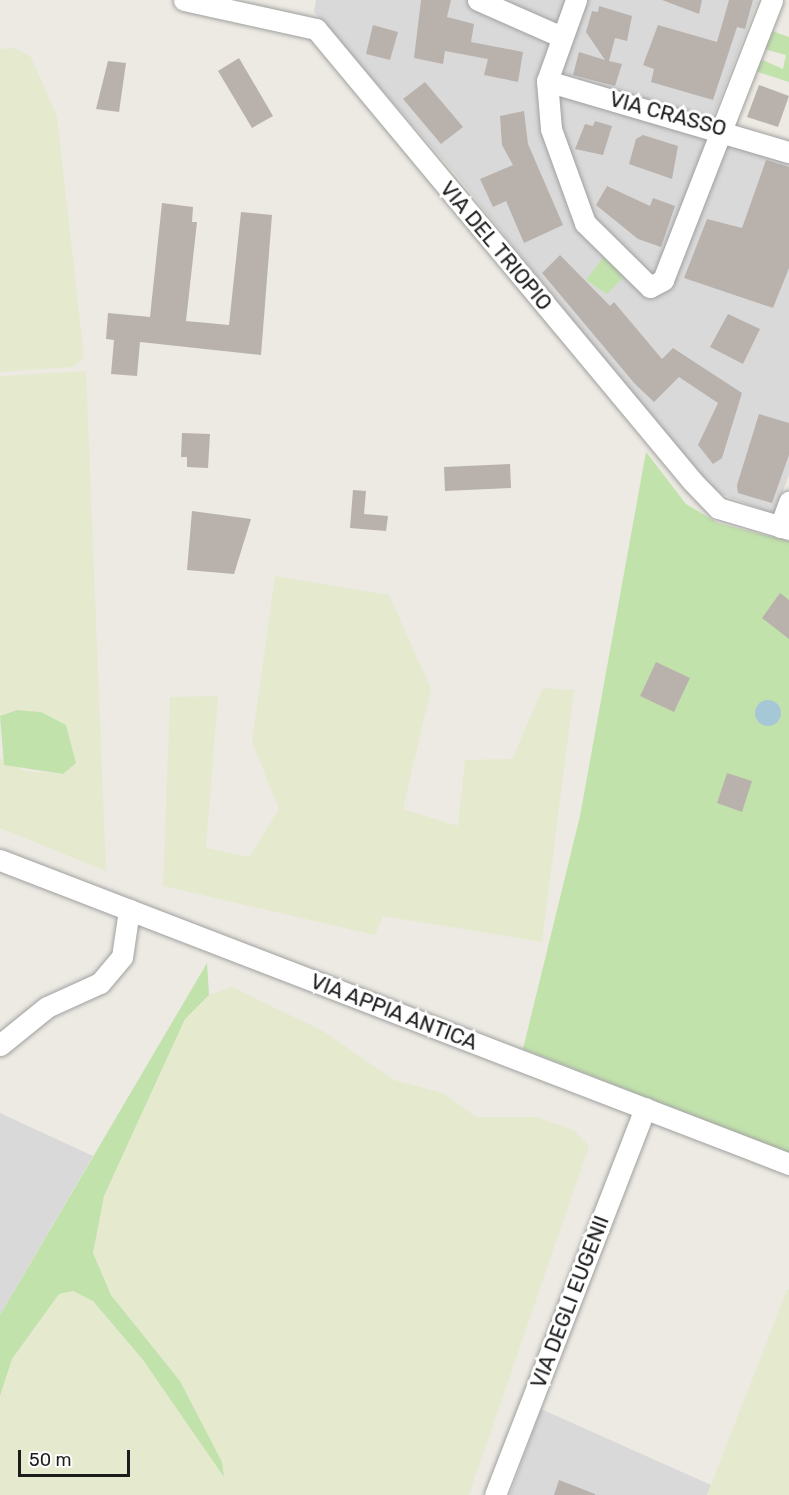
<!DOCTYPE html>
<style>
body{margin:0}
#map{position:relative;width:789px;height:1495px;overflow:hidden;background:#eceae2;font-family:Rubik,sans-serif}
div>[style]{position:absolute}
.residential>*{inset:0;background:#dad9d9}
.farmland>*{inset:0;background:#e5eacf}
.grass>*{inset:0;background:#c2e2ac}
.water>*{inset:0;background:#a6c7d6}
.round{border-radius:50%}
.building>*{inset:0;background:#b9b2ac}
.roads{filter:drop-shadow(0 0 2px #a0a0a0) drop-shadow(0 0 2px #a0a0a0)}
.minor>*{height:21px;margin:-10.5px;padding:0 10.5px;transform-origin:10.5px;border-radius:10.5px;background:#fff}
span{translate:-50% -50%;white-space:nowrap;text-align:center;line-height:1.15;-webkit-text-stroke:6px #fff;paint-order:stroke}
.street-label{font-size:21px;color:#1c1c1c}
.scale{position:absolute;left:18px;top:1450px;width:112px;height:27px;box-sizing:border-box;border:3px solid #1c1c1c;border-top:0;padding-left:8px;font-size:18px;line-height:21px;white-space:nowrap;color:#1c1c1c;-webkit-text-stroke:4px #fff;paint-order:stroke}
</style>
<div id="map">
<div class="residential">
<i style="clip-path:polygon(316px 0,758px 0,706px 135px,789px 163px,789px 474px,775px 514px,721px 494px,694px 472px,458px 177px,314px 12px)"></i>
<i style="clip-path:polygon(0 1113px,93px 1156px,0 1315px)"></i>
<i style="clip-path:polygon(541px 1409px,711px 1485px,707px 1495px,510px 1495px)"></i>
</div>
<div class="farmland">
<i style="clip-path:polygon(15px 48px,31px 57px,57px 116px,84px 357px,74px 367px,0 372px,0 49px)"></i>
<i style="clip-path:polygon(86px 371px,106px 871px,0 828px,0 758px,25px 771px,63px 774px,76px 763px,66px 725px,41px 712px,17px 710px,0 716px,0 376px)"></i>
<i style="clip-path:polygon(275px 576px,389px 595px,431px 689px,403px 809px,458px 826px,465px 760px,512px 759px,543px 688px,574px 690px,542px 942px,383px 916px,375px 935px,163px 886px,170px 697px,218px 696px,206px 848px,249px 857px,279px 809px,252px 742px)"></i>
<i style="clip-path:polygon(232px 987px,323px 1031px,394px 1080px,443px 1093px,476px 1117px,536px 1117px,573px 1130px,589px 1146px,469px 1495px,0 1495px,0 1396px,12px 1359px,59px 1294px,73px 1291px,93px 1301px,143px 1360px,224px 1476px,222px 1462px,180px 1381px,111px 1295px,93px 1253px,104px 1196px,187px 1015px,209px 995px)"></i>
<i style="clip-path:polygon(789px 1289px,789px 1495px,707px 1495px,787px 1290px)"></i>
</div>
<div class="grass">
<i style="clip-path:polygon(769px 30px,789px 37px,789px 82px,752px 70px,756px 57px,783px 69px,786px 55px,760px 48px)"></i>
<i style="clip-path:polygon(605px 255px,623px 278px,607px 294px,586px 280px)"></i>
<i style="clip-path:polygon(646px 452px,686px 504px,718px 523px,789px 541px,789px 1153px,523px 1049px,580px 816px)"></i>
<i style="clip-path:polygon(17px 710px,41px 712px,66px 725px,76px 763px,63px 774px,4px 765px,0 716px)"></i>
<i style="clip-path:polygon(207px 963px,209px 995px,185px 1019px,104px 1196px,93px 1253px,111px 1295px,180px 1381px,222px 1462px,224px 1477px,143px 1360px,93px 1301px,73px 1291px,59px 1294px,12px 1359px,0 1396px,0 1315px)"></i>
</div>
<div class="water">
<i class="round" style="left:755px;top:700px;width:26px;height:26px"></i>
</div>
<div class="building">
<i style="clip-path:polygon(421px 0,451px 0,447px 17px,474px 24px,471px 42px,523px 52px,518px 82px,484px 75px,488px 59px,445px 51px,443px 64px,414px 58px)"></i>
<i style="clip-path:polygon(662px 0,702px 0,699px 14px)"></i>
<i style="clip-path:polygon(729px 0,753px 0,745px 29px,737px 27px,713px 100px,651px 82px,654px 69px,643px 65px,658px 25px,717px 42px)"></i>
<i style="clip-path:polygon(599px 6px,632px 16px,627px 41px,615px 38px,609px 61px,622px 64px,615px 86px,573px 75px,579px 52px,605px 60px,586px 32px,592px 11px,598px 12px)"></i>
<i style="clip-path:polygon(373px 25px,398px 32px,390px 60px,366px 54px)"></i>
<i style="clip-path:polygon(239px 58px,273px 116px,252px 128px,218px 71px)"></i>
<i style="clip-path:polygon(108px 61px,126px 63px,119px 112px,96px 109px)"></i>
<i style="clip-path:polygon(425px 82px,463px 127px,441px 144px,403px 99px)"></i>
<i style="clip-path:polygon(759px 85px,789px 96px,778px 127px,747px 117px)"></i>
<i style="clip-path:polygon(524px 111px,528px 144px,563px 225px,524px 243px,506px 201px,493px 207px,480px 179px,513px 165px,502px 145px,500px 116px)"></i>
<i style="clip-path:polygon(595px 121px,612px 126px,603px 155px,575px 149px,585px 124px,593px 126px)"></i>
<i style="clip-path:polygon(643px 135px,678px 146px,672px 179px,629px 164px,636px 139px)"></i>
<i style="clip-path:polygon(766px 160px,789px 167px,789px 268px,773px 308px,684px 278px,707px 219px,742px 228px)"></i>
<i style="clip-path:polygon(607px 186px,650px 206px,653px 198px,675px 206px,661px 247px,638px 239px,596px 205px)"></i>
<i style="clip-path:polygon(162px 203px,193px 207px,192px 222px,197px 222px,186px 321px,229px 325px,241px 212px,272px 215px,261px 355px,140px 342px,137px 376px,111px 374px,114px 340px,106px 339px,108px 313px,150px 317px)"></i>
<i style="clip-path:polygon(560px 255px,610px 306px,614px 302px,662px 359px,673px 348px,742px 393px,722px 458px,713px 464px,698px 445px,718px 403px,679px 377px,654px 402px,635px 384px,542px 273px)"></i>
<i style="clip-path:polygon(728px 314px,760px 329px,743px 364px,710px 347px)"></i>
<i style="clip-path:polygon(759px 414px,789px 423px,789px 455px,772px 503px,738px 493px,737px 485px)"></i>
<i style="clip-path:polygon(182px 433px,210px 434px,208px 468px,187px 467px,187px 457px,181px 457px)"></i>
<i style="clip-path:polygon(510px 464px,511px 488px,445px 491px,444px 467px)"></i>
<i style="clip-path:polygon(353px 490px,366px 491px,364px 514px,388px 516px,386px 531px,350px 528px)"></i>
<i style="clip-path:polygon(192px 511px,251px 519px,234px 574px,187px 570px)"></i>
<i style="clip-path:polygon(780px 593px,789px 600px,789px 639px,762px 618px)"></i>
<i style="clip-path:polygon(656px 662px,690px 678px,674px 712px,640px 696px)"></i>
<i style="clip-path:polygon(727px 773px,752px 781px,742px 812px,717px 803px)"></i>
<i style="clip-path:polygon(559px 1480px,595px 1494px,595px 1495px,554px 1495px)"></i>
</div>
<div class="roads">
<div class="minor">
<i style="left:184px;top:0;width:135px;rotate:12.4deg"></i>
<i style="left:316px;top:29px;width:589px;rotate:50.23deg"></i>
<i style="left:693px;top:482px;width:36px;rotate:46deg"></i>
<i style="left:718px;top:508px;width:74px;rotate:16.5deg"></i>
<i style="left:478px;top:0;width:92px;rotate:23.8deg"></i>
<i style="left:576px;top:0;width:86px;rotate:109.7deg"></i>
<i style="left:547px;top:81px;width:48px;rotate:85.2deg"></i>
<i style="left:551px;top:129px;width:100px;rotate:70.1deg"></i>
<i style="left:585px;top:223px;width:91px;rotate:44.6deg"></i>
<i style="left:650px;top:287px;width:15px;rotate:-28deg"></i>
<i style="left:663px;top:280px;width:300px;rotate:-68.7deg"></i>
<i style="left:547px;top:81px;width:252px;rotate:16.4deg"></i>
<i style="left:780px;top:527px;width:27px;rotate:-70deg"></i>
<i style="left:0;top:860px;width:846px;rotate:21.07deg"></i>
<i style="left:0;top:1045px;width:60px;rotate:-39deg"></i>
<i style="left:47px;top:1007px;width:58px;rotate:-24.4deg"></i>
<i style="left:100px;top:983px;width:34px;rotate:-50deg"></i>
<i style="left:122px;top:957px;width:48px;rotate:-81.5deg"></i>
<i style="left:495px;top:1495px;width:415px;rotate:-68.8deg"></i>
</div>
</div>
<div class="street-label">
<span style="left:668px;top:114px;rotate:15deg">VIA CRASSO</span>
<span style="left:496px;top:246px;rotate:50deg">VIA DEL TRIOPIO</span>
<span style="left:394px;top:1012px;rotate:21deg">VIA APPIA ANTICA</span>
<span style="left:570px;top:1302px;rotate:-69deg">VIA DEGLI EUGENII</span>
</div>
<div class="scale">50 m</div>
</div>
